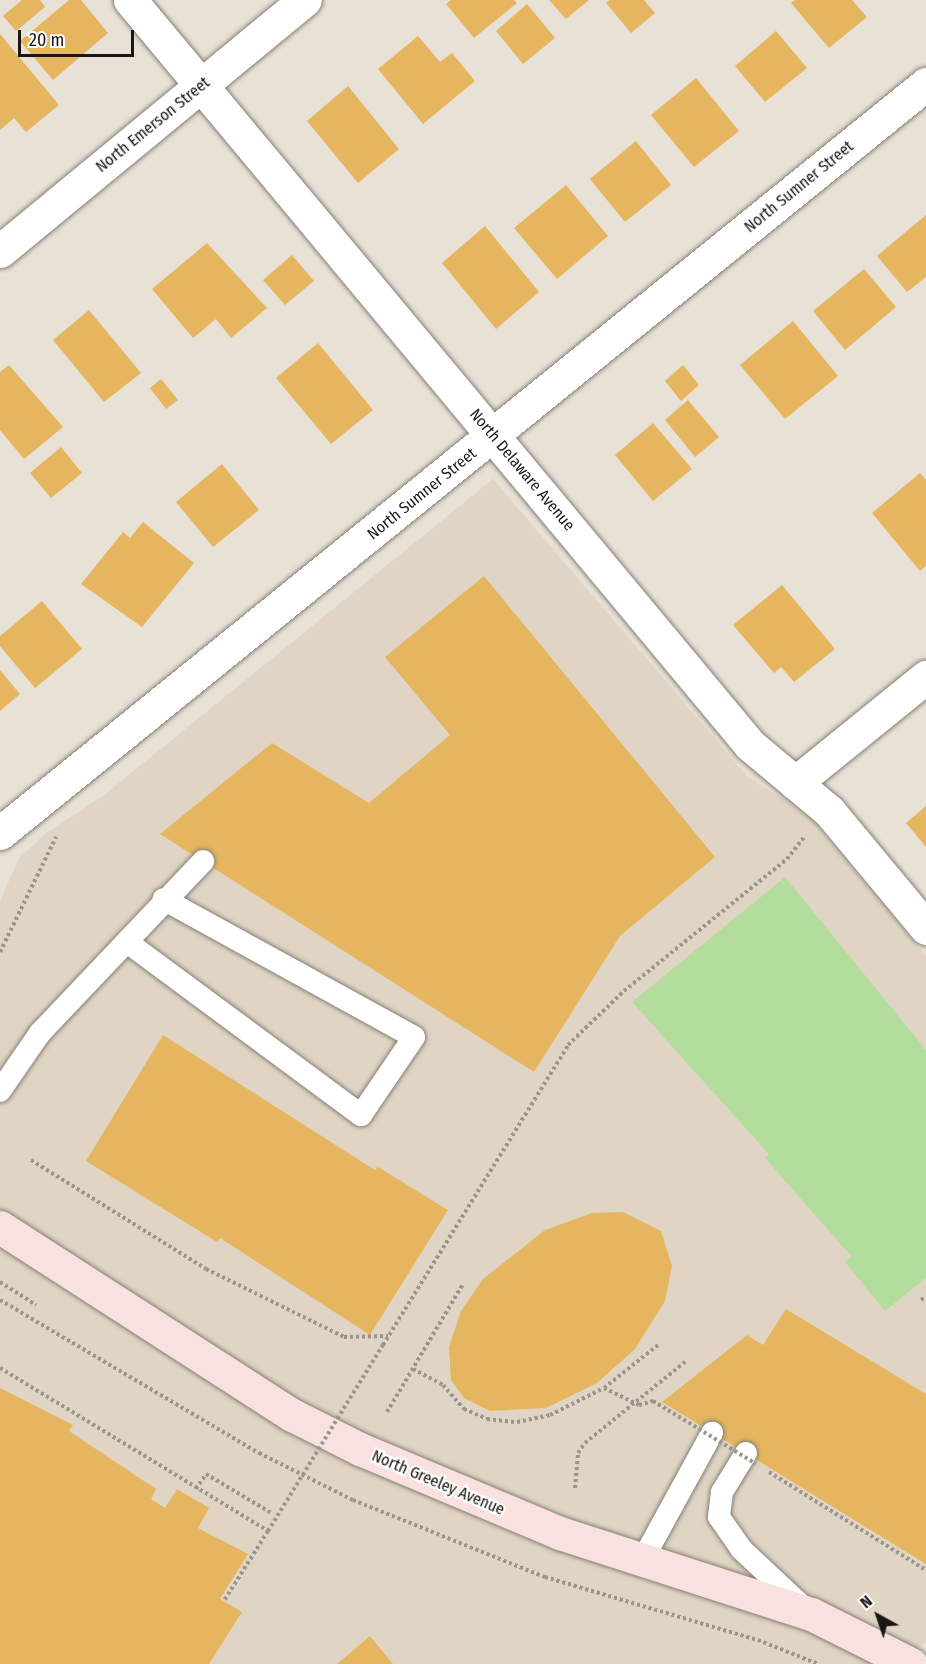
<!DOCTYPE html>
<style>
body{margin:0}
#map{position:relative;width:926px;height:1664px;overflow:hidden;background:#e8e1d6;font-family:"Fira Sans Condensed",sans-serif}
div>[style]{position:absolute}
.built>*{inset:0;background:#e0d5c4}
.green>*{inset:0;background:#b2dd9c}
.building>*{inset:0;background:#e6b55f}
.path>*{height:4px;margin-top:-2px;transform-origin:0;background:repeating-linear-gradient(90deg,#9a948c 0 3px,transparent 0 6px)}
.roads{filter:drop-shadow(0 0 2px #868076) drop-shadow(0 0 2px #868076)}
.service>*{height:22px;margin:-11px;padding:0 11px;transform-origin:11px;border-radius:11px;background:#fff}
.minor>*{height:33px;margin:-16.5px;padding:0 16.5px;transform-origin:16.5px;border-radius:16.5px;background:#fff}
.secondary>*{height:33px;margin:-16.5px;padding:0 16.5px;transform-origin:16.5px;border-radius:16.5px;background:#f9e1e0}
.path-bridge>*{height:4px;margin-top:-2px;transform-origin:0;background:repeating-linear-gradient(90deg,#9a948c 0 3px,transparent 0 6px)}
span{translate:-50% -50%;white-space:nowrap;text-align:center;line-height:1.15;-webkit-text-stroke:4.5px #fff;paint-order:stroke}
.street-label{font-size:16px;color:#191613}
.north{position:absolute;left:848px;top:1586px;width:60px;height:60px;-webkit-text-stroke:4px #fff;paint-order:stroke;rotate:320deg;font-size:16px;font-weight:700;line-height:24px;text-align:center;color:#191613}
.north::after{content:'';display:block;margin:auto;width:21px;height:27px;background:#191613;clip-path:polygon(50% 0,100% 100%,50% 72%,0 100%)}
.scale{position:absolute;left:18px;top:30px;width:116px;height:27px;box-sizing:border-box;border:3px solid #191613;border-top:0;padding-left:8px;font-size:18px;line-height:21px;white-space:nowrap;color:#191613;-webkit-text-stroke:4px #fff;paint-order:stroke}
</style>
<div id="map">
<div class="built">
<i style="clip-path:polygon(493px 479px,748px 777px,807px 814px,926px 956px,926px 1642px,899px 1664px,0 1664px,0 901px,19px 858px,44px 835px,104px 795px)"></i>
</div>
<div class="green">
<i style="clip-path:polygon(785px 877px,926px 1050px,926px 1278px,885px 1311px,845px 1262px,851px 1256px,765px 1158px,769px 1154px,632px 1002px)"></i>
</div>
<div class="building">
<i style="clip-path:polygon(22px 0,40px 0,45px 7px,16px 31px,3px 16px)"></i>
<i style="clip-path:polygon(69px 0,81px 0,108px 33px,53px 80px,20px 41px)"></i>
<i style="clip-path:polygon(451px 0,514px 0,517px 3px,474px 38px,446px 4px)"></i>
<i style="clip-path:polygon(549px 0,589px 0,566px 19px)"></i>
<i style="clip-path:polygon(610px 0,644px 0,655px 13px,631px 33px,606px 3px)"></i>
<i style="clip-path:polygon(795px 0,852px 0,867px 17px,829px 48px,791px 3px)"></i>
<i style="clip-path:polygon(527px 4px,555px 38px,523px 64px,496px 31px)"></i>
<i style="clip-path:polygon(776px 31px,807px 68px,765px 102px,735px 66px)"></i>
<i style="clip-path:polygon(0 34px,59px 105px,26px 132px,14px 118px,0 130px)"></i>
<i style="clip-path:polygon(418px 36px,440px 62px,452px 53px,475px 81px,423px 124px,378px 69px)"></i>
<i style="clip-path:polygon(696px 78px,739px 131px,694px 167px,651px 115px)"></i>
<i style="clip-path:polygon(348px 86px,399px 149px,358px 183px,307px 121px)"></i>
<i style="clip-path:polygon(636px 141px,671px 185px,625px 222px,590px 179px)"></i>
<i style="clip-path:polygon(566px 185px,608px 236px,557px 279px,514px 228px)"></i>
<i style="clip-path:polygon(926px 215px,926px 277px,907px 292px,877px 256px)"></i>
<i style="clip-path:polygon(485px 226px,539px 292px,496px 329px,442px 263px)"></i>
<i style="clip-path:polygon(207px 243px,267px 308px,231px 338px,216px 319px,193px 338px,152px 289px)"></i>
<i style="clip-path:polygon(292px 255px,314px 281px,285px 305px,263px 280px)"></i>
<i style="clip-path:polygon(864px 269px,896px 307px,845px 350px,813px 311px)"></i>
<i style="clip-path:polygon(89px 310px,141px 373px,104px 402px,53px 340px)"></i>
<i style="clip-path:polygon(793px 321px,838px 376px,785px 419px,740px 365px)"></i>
<i style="clip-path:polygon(318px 343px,373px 410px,331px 444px,276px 378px)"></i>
<i style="clip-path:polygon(9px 365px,63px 427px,24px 459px,0 430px,0 372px)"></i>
<i style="clip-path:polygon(683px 365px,699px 385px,681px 401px,665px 381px)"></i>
<i style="clip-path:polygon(161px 379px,178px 400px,166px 409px,150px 388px)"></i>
<i style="clip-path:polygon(688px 400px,719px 437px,695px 457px,665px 420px)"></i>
<i style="clip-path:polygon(653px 423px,692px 469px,653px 501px,615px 455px)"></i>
<i style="clip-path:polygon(61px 447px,82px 473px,51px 498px,30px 473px)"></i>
<i style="clip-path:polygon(222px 464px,259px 510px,213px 547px,176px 502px)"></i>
<i style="clip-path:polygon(920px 473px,926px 480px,926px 566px,920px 571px,872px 513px)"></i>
<i style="clip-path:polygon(143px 522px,194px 563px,142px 627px,81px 584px,123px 532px,130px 538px)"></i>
<i style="clip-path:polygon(484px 576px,715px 857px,620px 936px,534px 1072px,160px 834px,272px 743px,369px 803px,450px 735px,385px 657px)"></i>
<i style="clip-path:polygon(782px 585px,835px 649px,794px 682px,781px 667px,774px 673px,733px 625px)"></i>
<i style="clip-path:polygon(42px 601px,82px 649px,35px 688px,0 646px,0 636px)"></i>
<i style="clip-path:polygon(0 670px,20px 694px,0 711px)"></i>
<i style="clip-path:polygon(926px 806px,926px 847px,906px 823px)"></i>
<i style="clip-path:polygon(163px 1035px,375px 1170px,378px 1167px,448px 1210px,370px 1335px,220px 1238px,217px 1242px,86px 1161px)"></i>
<i style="clip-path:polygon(623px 1212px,661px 1231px,672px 1266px,665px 1301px,635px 1349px,597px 1383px,546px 1408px,490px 1411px,464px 1398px,451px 1380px,449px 1347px,461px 1311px,483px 1279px,545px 1230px,592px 1213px)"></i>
<i style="clip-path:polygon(786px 1309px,926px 1394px,926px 1564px,662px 1402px,747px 1335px,763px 1345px)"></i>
<i style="clip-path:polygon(0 1388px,73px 1425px,69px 1431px,156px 1489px,151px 1499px,165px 1508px,177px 1489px,209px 1508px,198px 1528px,248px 1554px,220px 1599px,242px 1612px,209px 1664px,0 1664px)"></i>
<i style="clip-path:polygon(370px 1636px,393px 1664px,337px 1664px)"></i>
</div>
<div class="path">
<i style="left:0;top:952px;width:128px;rotate:-64deg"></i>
<i style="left:31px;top:1160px;width:206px;rotate:31.9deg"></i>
<i style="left:206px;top:1269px;width:154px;rotate:26.2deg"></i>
<i style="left:344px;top:1337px;width:44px;rotate:-1.3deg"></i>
<i style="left:0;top:1282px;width:43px;rotate:32.6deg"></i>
<i style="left:0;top:1300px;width:301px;rotate:30.6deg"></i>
<i style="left:259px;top:1453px;width:105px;rotate:26.6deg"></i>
<i style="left:353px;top:1500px;width:207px;rotate:21.9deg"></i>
<i style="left:545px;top:1577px;width:222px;rotate:16.5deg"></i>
<i style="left:758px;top:1640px;width:65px;rotate:21.8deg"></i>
<i style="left:921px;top:1300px;width:6px;rotate:-39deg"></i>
<i style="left:383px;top:1345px;width:352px;rotate:-58.3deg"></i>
<i style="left:568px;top:1045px;width:78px;rotate:-44deg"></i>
<i style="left:624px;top:991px;width:210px;rotate:-39deg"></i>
<i style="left:787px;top:859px;width:28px;rotate:-52deg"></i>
<i style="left:0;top:1368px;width:314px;rotate:31.3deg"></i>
<i style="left:268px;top:1531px;width:83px;rotate:122.2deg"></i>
<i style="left:413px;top:1369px;width:34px;rotate:28deg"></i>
<i style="left:443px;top:1385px;width:32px;rotate:49deg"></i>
<i style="left:464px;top:1409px;width:25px;rotate:23deg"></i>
<i style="left:487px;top:1419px;width:30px;rotate:6deg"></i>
<i style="left:517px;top:1422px;width:34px;rotate:-12deg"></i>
<i style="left:550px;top:1415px;width:60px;rotate:-26.6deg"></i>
<i style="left:604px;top:1388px;width:39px;rotate:26deg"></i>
<i style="left:639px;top:1405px;width:15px;rotate:-16deg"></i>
<i style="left:653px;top:1401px;width:17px;rotate:31deg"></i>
<i style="left:604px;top:1388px;width:69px;rotate:-38.5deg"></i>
<i style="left:387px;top:1412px;width:149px;rotate:-59.3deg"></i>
<i style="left:769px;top:1472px;width:185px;rotate:32deg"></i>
<i style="left:575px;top:1488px;width:35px;rotate:-85deg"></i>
<i style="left:578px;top:1453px;width:12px;rotate:-55deg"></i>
<i style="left:585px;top:1443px;width:129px;rotate:-39deg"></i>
<i style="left:196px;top:1489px;width:18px;rotate:-56deg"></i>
<i style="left:206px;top:1474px;width:78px;rotate:30.8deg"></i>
</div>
<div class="roads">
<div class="service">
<i style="left:127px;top:942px;width:291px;rotate:36.5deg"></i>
<i style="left:361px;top:1115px;width:94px;rotate:-55.8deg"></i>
<i style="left:414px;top:1037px;width:286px;rotate:-151.2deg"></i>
<i style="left:0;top:1091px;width:70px;rotate:-55.4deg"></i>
<i style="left:40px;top:1033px;width:237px;rotate:-46.5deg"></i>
<i style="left:746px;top:1453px;width:46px;rotate:121.6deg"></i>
<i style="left:722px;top:1492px;width:25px;rotate:97deg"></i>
<i style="left:719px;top:1517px;width:39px;rotate:55deg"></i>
<i style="left:741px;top:1549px;width:85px;rotate:43.1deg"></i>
<i style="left:643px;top:1559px;width:144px;rotate:-61.3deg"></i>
</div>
<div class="minor">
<i style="left:130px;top:0;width:969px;rotate:50.23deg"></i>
<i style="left:750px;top:745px;width:103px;rotate:39.9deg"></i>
<i style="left:829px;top:811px;width:152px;rotate:50.3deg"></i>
<i style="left:0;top:251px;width:395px;rotate:-39.5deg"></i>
<i style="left:795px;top:783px;width:169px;rotate:-39deg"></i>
<i style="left:0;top:833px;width:1191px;rotate:-38.97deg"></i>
</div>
<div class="secondary">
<i style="left:0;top:1227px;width:347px;rotate:32.8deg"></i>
<i style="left:292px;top:1415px;width:76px;rotate:26.6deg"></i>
<i style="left:360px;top:1449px;width:217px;rotate:22.8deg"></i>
<i style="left:560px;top:1533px;width:264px;rotate:17.9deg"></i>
<i style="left:811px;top:1614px;width:112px;rotate:26.6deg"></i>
</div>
</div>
<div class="path-bridge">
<i style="left:668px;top:1410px;width:103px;rotate:31.5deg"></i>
<i style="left:268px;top:1531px;width:219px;rotate:-58.3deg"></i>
</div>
<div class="street-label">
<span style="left:153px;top:125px;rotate:-39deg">North Emerson Street</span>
<span style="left:799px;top:187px;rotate:-39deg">North Sumner Street</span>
<span style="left:522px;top:470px;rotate:50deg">North Delaware Avenue</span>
<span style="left:422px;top:494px;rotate:-39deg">North Sumner Street</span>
<span style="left:438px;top:1483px;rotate:23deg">North Greeley Avenue</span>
</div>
<div class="north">N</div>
<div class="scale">20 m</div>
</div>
